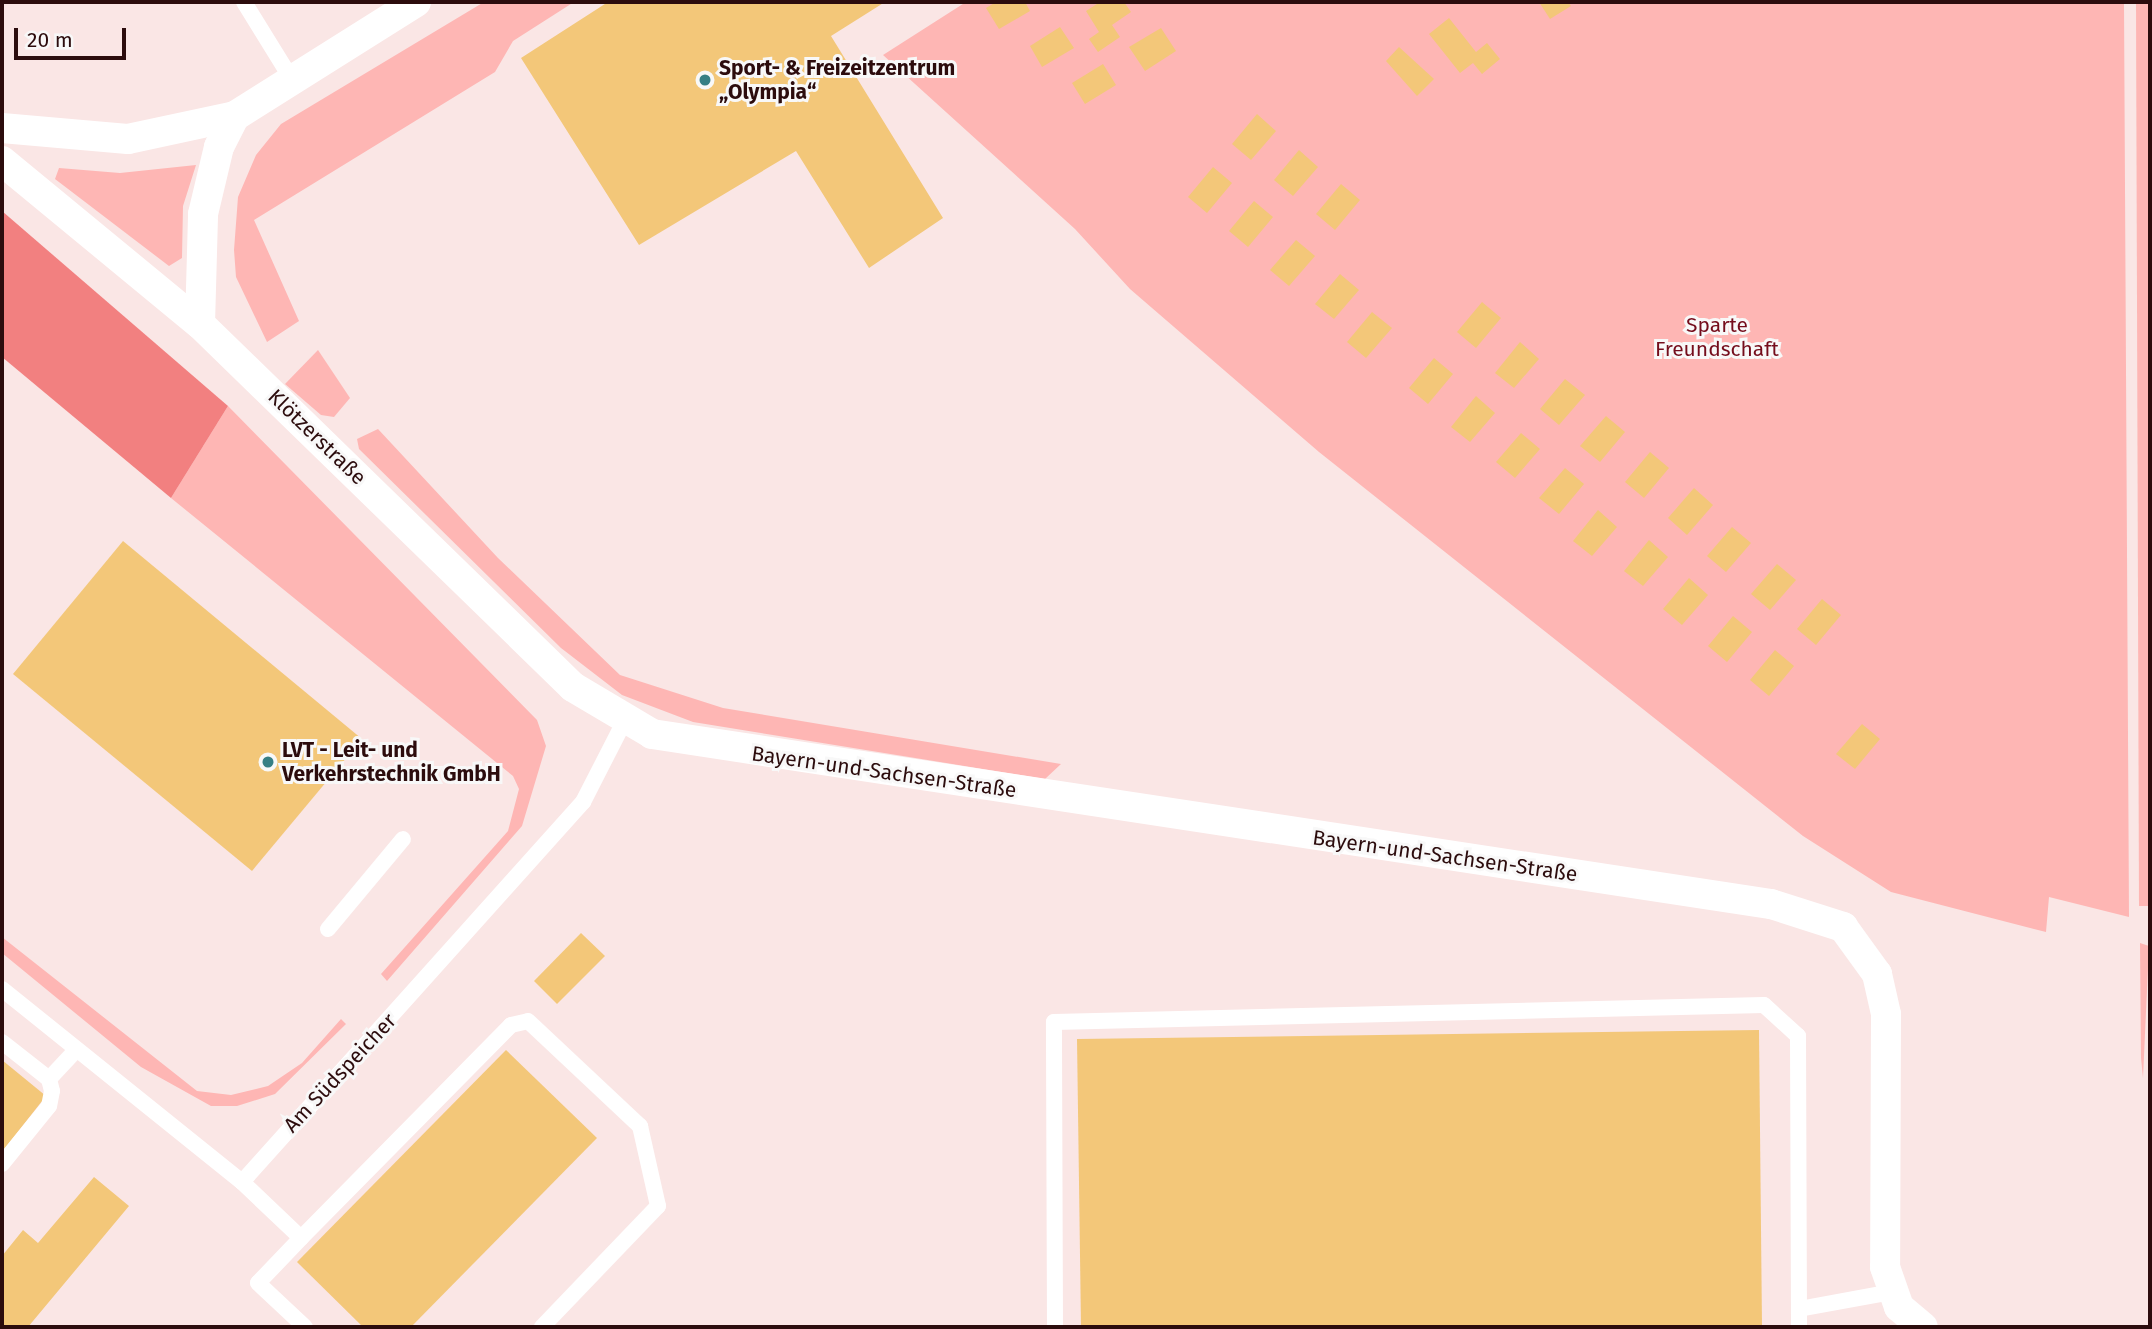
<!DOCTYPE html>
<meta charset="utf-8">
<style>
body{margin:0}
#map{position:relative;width:2152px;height:1329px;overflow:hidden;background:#fae6e5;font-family:"Fira Sans",sans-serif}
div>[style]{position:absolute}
.green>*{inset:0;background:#feb6b4}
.forest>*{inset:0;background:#f28080}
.building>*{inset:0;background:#f3c779}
.lane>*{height:16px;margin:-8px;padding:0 8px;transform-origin:8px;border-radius:8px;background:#fff}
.street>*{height:30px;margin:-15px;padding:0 15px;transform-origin:15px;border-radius:15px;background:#fff}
.dots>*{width:19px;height:19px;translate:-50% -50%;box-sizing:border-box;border:4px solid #f8f8f8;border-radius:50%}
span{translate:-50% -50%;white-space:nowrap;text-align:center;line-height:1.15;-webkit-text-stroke:6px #f8f8f8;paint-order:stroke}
.poi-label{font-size:21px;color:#2c0c0d;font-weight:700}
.left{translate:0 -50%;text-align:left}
.park-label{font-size:21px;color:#750d1c}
.street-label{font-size:21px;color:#2c0c0d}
.frame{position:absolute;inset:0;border:4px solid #2c0c0d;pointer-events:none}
.scale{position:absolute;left:14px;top:28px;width:112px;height:32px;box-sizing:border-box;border:4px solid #2c0c0d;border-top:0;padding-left:9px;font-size:21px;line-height:24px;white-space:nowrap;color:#2c0c0d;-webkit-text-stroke:5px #f8f8f8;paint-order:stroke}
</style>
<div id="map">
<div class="green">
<i style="clip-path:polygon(484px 2px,574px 2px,513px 41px,495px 72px,254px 220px,299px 321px,267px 342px,236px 277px,234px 250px,238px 197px,256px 155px,281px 124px)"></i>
<i style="clip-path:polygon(966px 2px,2124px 2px,2129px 917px,2049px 897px,2046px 932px,1891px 892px,1803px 836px,1319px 452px,1130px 289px,1075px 229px,883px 55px)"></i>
<i style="clip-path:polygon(2136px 2px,2150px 2px,2150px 906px,2139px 906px)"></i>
<i style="clip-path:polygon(196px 165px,183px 206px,182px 258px,169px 266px,55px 179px,59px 168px,120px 173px)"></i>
<i style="clip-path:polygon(318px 350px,350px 398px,334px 417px,321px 415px,285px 384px)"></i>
<i style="clip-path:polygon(228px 406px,537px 720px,546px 746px,522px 826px,387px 981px,381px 974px,508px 831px,519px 789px,513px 776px,171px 498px)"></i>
<i style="clip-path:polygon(378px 429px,498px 558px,620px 675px,723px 708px,1061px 764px,1045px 779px,693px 722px,622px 695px,561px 648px,359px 449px,357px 439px)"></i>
<i style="clip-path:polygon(2px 937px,197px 1091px,231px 1095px,268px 1086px,302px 1063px,341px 1019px,346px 1024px,275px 1094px,237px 1106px,211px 1106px,141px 1067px,2px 953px)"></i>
<i style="clip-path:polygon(2140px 943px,2149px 946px,2143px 1078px,2141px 1058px)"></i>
</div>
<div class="forest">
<i style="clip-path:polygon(2px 211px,228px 406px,171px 498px,2px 357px)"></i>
</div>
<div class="building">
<i style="clip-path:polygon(608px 2px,885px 2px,831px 36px,943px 218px,869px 268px,796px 151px,639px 245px,521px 58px)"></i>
<i style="clip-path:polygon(996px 2px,1025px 2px,1030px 11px,999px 29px,986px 8px)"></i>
<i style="clip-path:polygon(1100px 2px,1124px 2px,1131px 12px,1112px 25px,1120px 37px,1098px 52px,1089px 39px,1099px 32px,1086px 11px)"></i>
<i style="clip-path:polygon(1539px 2px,1568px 2px,1571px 6px,1550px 19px)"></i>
<i style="clip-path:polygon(1449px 18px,1476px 52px,1487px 43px,1500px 59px,1482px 74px,1473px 63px,1460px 73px,1429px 34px)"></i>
<i style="clip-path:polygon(1060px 27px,1074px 48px,1042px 67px,1030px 46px)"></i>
<i style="clip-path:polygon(1161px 28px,1176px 51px,1145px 71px,1129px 47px)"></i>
<i style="clip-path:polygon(1399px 47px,1434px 79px,1417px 96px,1386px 61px)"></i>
<i style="clip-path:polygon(1103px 64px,1116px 85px,1085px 104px,1072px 83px)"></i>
<i style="clip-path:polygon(1257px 114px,1276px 131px,1251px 160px,1232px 144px)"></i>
<i style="clip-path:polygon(1299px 150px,1318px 167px,1293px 196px,1274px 180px)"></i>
<i style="clip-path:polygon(1213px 167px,1232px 183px,1207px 213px,1188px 197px)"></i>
<i style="clip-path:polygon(1341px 184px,1360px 200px,1335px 230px,1316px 214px)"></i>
<i style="clip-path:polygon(1254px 201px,1273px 217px,1248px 247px,1229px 231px)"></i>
<i style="clip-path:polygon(1296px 240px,1315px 256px,1289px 286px,1270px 270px)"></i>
<i style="clip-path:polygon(1340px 274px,1359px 290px,1334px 319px,1315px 304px)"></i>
<i style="clip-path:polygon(1482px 302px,1501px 318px,1476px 348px,1457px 332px)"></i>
<i style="clip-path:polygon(1372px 312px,1392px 328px,1366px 358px,1347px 342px)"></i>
<i style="clip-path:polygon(1520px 342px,1539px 359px,1514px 388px,1495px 373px)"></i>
<i style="clip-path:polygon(1434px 358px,1453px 374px,1428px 404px,1409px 388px)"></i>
<i style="clip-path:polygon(1565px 379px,1585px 395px,1559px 425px,1540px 409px)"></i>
<i style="clip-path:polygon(1476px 396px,1495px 413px,1470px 442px,1451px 427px)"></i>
<i style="clip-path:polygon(1606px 416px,1625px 432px,1600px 462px,1580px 446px)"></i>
<i style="clip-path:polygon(1521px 433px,1540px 449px,1515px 478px,1496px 462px)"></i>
<i style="clip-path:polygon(1650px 452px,1669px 468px,1644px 498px,1625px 482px)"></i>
<i style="clip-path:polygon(1565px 468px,1584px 484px,1559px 514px,1539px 498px)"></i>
<i style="clip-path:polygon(1694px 488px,1713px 505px,1687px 535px,1668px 518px)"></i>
<i style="clip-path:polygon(1598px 510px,1617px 527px,1592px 556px,1573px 541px)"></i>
<i style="clip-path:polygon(1732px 527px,1751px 543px,1726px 572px,1707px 556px)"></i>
<i style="clip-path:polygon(1649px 540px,1668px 557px,1643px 586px,1624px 571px)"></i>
<i style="clip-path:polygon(123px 541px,362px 739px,252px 871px,13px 674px)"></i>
<i style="clip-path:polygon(1777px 564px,1796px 580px,1770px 610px,1751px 594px)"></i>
<i style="clip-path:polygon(1689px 578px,1708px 595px,1682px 625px,1663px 609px)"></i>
<i style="clip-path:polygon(1822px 599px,1841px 615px,1816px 645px,1797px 629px)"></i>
<i style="clip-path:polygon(1733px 616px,1752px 632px,1727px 662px,1708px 646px)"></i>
<i style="clip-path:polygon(1775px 650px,1794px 666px,1769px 696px,1750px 680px)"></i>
<i style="clip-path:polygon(1862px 724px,1880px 739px,1855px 769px,1836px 754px)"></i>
<i style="clip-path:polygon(581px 933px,605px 956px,557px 1004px,534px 981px)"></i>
<i style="clip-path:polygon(1759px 1030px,1762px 1327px,1081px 1327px,1077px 1039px)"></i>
<i style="clip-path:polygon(506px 1050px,597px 1138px,411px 1327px,363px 1327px,297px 1262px)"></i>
<i style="clip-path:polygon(2px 1060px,46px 1096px,2px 1152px)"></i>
<i style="clip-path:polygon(94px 1177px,129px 1206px,28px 1327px,2px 1327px,2px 1256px,23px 1230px,38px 1243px)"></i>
</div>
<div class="lane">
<i style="left:244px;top:2px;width:89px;rotate:58.3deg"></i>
<i style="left:328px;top:929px;width:117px;rotate:-50.2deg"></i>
<i style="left:2px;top:989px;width:308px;rotate:38.8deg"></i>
<i style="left:242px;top:1182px;width:511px;rotate:-48.1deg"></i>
<i style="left:583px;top:802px;width:90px;rotate:-62.9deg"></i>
<i style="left:2px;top:1042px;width:60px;rotate:38.2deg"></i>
<i style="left:49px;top:1079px;width:12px;rotate:76deg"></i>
<i style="left:52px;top:1091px;width:15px;rotate:101deg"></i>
<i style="left:49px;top:1106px;width:75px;rotate:129deg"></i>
<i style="left:49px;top:1079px;width:38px;rotate:-47deg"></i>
<i style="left:242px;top:1182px;width:81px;rotate:43.5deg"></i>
<i style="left:301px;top:1238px;width:299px;rotate:-45.4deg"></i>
<i style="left:511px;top:1025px;width:17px;rotate:-13deg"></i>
<i style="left:528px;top:1021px;width:154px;rotate:43.2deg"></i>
<i style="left:640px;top:1126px;width:82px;rotate:77.3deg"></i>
<i style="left:658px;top:1206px;width:168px;rotate:133.8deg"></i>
<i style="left:301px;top:1238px;width:62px;rotate:133.7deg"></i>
<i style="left:258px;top:1283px;width:64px;rotate:43.1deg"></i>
<i style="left:1799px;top:1309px;width:95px;rotate:-10.4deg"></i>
<i style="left:1055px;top:1327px;width:305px;rotate:-90.2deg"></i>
<i style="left:1054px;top:1022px;width:710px;rotate:-1.37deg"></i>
<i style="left:1764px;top:1005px;width:46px;rotate:42.4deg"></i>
<i style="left:1798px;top:1036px;width:291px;rotate:89.8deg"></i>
</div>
<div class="street">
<i style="left:2px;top:128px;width:126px;rotate:5deg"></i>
<i style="left:128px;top:139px;width:109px;rotate:-12.1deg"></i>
<i style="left:235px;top:116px;width:214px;rotate:-32.2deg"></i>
<i style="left:2px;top:161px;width:256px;rotate:39.5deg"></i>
<i style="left:200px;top:324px;width:520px;rotate:44.22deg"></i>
<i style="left:573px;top:687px;width:92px;rotate:30.7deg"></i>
<i style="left:652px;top:734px;width:1132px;rotate:8.64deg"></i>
<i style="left:1771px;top:904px;width:76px;rotate:17.7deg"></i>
<i style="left:1843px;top:927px;width:58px;rotate:54.1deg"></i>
<i style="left:1877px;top:974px;width:41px;rotate:77.3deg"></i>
<i style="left:1886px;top:1014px;width:253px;rotate:90.2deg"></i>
<i style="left:1885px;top:1267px;width:42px;rotate:70.7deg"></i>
<i style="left:1899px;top:1307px;width:31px;rotate:40deg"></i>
<i style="left:200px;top:324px;width:110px;rotate:-88.4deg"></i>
<i style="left:203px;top:214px;width:69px;rotate:-76.6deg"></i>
<i style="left:219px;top:147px;width:35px;rotate:-63deg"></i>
</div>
<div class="dots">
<i style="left:705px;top:80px;background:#377f84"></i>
<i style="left:268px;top:762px;background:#377f84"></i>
</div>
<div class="poi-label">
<span class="left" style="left:719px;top:80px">Sport- &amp; Freizeitzentrum<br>„Olympia“</span>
<span class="left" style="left:282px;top:762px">LVT - Leit- und<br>Verkehrstechnik GmbH</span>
</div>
<div class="park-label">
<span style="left:1717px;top:337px">Sparte<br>Freundschaft</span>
</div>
<div class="street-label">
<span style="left:317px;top:437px;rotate:44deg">Klötzerstraße</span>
<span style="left:884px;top:772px;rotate:8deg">Bayern-und-Sachsen-Straße</span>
<span style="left:1445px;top:856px;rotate:8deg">Bayern-und-Sachsen-Straße</span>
<span style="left:340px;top:1073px;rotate:-47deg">Am Südspeicher</span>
</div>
<div class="frame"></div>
<div class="scale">20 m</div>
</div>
